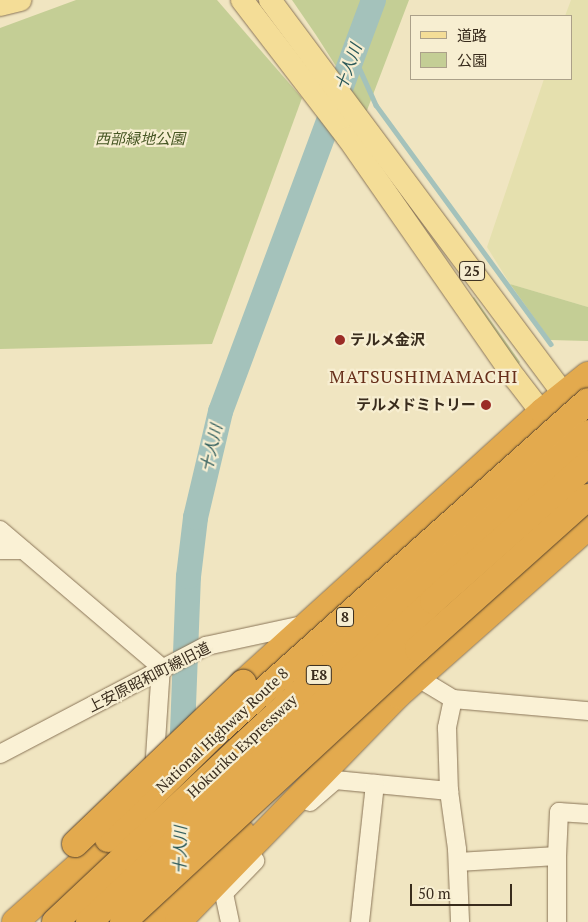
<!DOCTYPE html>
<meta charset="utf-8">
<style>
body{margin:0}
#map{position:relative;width:588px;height:922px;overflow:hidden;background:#f0e5c1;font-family:"PT Serif","Noto Sans JP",serif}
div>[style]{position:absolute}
.farmland>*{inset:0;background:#e5e0ae}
.green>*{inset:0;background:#c4ce95}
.stream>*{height:4.5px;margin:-2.25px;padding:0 2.25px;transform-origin:2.25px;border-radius:2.25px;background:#a4c2bb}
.river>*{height:25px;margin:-12.5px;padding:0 12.5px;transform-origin:12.5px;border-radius:12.5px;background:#a4c2bb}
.roads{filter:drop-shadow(0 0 1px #8a7558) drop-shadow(0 0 1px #8a7558)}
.minor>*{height:18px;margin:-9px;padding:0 9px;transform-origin:9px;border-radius:9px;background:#faf1d5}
.major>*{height:22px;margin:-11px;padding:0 11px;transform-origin:11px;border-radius:11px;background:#f4dd97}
.highway>*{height:26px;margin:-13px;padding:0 13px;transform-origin:13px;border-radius:13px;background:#e3aa4e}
.bridges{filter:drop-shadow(0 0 1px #57432c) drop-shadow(0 0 1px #57432c)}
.highway-bridge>*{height:26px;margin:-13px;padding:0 13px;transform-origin:13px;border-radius:13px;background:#e3aa4e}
.dots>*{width:14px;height:14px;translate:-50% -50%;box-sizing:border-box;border:2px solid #f7eed1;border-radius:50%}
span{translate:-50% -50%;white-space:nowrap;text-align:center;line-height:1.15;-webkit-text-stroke:4.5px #f7eed1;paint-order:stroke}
.shield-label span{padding:1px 4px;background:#f7eed1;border:1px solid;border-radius:4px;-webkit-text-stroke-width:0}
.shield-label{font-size:14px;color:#392c1d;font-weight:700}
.park-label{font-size:15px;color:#465623;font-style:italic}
.poi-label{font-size:15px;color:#392c1d;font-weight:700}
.left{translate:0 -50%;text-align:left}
.right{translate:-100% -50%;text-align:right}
.street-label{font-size:15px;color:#392c1d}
.water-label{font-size:16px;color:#2b5959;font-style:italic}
.quarter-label{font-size:18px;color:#672f1a;letter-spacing:1px}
.legend{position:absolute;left:410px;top:15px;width:162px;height:65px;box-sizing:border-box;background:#f7eed1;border:1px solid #aba089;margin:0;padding:6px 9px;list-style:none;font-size:15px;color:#392c1d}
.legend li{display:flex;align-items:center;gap:10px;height:25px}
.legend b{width:25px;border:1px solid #aba089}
.scale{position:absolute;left:410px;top:884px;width:102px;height:22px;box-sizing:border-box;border:2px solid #392c1d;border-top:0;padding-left:6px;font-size:15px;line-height:18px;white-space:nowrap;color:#392c1d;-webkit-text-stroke:4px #f7eed1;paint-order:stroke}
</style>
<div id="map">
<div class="farmland">
<i style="clip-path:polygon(571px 0,588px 0,588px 307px,510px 284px,487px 247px,544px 79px,572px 79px,572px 16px,565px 16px)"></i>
</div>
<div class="green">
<i style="clip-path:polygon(76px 0,217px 0,302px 98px,212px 344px,0 349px,0 28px)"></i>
<i style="clip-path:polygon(292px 0,409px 0,366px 113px,316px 35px)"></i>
<i style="clip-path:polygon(510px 284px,588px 307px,588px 341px,550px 340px)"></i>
<i style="clip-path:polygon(474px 297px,520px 362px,517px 366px,470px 300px)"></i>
</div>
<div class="stream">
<i style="left:353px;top:54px;width:56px;rotate:65.7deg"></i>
<i style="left:376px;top:105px;width:296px;rotate:53.8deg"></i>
</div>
<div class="river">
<i style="left:181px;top:757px;width:181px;rotate:-87.8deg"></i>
<i style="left:188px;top:576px;width:59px;rotate:-83.2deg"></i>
<i style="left:195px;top:517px;width:109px;rotate:-76.7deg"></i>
<i style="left:220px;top:411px;width:439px;rotate:-69.6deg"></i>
</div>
<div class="roads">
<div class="minor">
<i style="left:0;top:530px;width:211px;rotate:40.4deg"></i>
<i style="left:0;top:550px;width:23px"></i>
<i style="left:410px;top:673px;width:50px;rotate:31.2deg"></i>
<i style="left:453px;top:699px;width:136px;rotate:5.1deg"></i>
<i style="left:453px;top:699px;width:30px;rotate:102deg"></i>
<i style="left:447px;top:728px;width:63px;rotate:88.2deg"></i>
<i style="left:449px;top:791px;width:59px;rotate:82.1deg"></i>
<i style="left:457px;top:849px;width:73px;rotate:87.6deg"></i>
<i style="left:0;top:754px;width:233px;rotate:-27.7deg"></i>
<i style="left:206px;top:646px;width:104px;rotate:-12.2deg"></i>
<i style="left:154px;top:772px;width:105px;rotate:-86.2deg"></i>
<i style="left:310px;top:802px;width:33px;rotate:-41deg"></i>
<i style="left:335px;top:780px;width:115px;rotate:5.5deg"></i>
<i style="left:557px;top:856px;width:66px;rotate:90deg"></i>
<i style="left:458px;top:862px;width:99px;rotate:-3.5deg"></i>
<i style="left:557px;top:856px;width:44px;rotate:-87.4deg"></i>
<i style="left:559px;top:812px;width:29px;rotate:4deg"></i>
<i style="left:230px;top:922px;width:30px;rotate:-102deg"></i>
<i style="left:224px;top:893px;width:45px;rotate:-45.9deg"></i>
<i style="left:360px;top:922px;width:139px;rotate:-83.8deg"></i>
</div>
<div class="major">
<i style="left:242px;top:0;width:174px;rotate:52.5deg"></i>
<i style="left:348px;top:138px;width:292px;rotate:55.2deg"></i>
<i style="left:515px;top:378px;width:61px;rotate:52.4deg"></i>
<i style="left:270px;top:0;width:509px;rotate:53.31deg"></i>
<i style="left:0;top:5px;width:21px;rotate:-14deg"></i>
</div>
<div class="highway">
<i style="left:243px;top:683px;width:405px;rotate:-42.2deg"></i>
<i style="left:543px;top:411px;width:58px;rotate:-38.7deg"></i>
<i style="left:15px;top:922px;width:125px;rotate:-41.7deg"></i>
<i style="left:149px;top:922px;width:129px;rotate:-44.1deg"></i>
<i style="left:178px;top:922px;width:316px;rotate:-45.9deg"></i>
<i style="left:398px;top:695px;width:254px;rotate:-41.5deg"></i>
</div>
</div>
<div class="bridges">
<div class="highway-bridge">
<i style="left:108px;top:839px;width:148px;rotate:-44.5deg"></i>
<i style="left:214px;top:735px;width:501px;rotate:-41.77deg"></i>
<i style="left:75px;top:844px;width:233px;rotate:-43.8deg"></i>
<i style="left:55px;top:922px;width:316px;rotate:-43.2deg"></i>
<i style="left:285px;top:706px;width:408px;rotate:-42deg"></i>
<i style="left:89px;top:922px;width:471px;rotate:-43deg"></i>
<i style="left:433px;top:601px;width:207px;rotate:-41.5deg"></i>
<i style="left:123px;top:922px;width:402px;rotate:-42.8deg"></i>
<i style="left:418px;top:649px;width:228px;rotate:-41.8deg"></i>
</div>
</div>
<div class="dots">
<i style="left:340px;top:340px;background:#9b2c26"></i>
<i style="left:486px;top:405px;background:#9b2c26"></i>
</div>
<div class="shield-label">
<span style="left:472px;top:271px">25</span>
<span style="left:345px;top:617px">8</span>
<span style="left:319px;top:675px">E8</span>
</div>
<div class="park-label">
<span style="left:140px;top:139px">西部緑地公園</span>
</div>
<div class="poi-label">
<span class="left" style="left:350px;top:340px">テルメ金沢</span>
<span class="right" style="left:476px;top:405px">テルメドミトリー</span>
</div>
<div class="street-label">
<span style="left:149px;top:677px;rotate:-27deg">上安原昭和町線旧道</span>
<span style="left:222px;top:730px;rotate:-43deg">National Highway Route 8</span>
<span style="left:242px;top:746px;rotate:-43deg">Hokuriku Expressway</span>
</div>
<div class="water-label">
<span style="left:348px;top:67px;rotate:-70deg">十人川</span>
<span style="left:211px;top:448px;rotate:-77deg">十人川</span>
<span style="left:180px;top:850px;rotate:-89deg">十人川</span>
</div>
<div class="quarter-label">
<span style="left:424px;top:376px">MATSUSHIMAMACHI</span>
</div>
<ul class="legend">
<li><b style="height:6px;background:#f4dd97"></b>道路</li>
<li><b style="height:14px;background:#c4ce95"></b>公園</li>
</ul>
<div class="scale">50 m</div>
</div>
